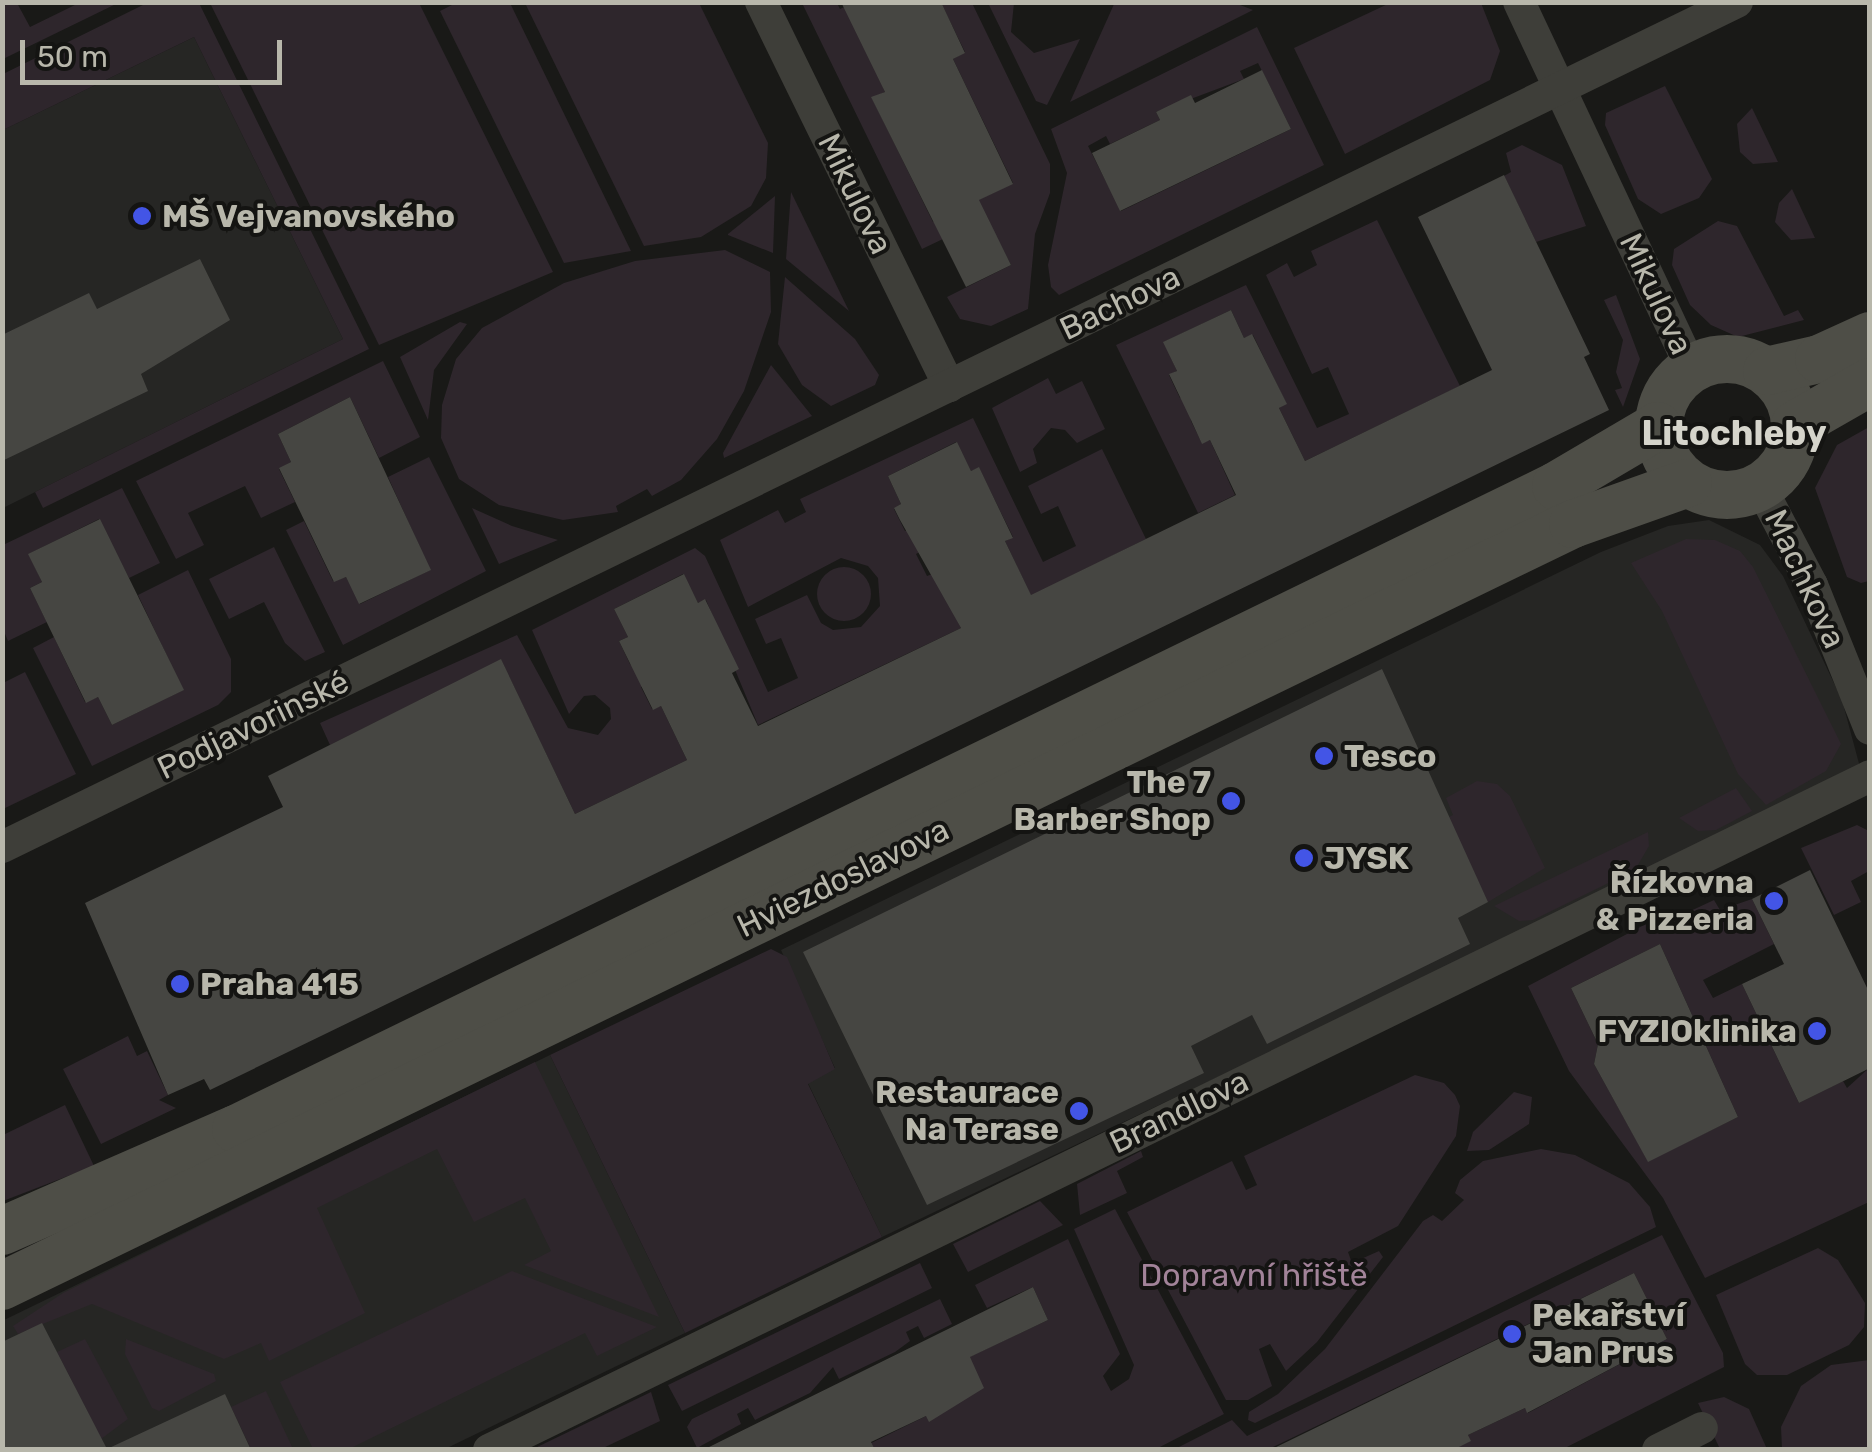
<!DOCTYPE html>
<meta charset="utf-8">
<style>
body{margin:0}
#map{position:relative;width:1872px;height:1452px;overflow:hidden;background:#191917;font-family:Rubik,sans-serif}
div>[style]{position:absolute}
.built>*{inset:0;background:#262624}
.green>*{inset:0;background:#2e262c}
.round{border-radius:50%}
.building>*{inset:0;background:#464642}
.street>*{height:32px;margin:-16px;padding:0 16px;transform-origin:16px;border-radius:16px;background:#3e3e39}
.secondary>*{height:48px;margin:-24px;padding:0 24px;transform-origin:24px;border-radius:24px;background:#4e4e47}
.secondary>.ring{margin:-24px;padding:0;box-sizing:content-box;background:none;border:48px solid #4e4e47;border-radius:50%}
.dots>*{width:28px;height:28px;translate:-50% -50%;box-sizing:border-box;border:5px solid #141412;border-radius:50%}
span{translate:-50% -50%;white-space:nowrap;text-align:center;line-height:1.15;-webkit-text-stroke:8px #141412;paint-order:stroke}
.street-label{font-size:32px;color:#b8b7ab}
.poi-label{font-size:32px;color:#b8b7ab;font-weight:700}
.left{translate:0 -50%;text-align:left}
.right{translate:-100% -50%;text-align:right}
.park-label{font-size:32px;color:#a28399}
.neighbourhood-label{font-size:35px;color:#d5d4cb;font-weight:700}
.frame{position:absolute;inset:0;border:5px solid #b8b7ab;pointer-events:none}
.scale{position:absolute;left:20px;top:40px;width:262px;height:45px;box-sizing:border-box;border:5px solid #b8b7ab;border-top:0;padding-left:12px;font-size:30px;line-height:35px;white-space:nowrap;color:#b8b7ab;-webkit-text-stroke:8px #141412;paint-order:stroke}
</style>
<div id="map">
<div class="built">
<i style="clip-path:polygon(194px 37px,343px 339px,3px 508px,3px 130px)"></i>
<i style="clip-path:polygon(1709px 520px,1760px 545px,1783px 576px,1842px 700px,1861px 771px,882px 1237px,808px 1083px,835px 1068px,781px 950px,1601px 552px,1668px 526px)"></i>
<i style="clip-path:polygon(550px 1055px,685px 1333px,445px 1449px,3px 1450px,2px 1321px)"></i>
</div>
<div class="green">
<i style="clip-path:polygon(3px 2px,17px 3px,30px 27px,79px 3px,118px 3px,3px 59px)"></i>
<i style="clip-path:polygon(149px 2px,199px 3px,369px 349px,43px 508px,35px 492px,343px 339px,194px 37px,3px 130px,3px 74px)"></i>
<i style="clip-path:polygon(458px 2px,510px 3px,631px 251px,564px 263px,440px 11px)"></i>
<i style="clip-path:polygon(1115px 2px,1235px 3px,1253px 10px,1070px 102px)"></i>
<i style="clip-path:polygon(210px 3px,419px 3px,553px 272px,379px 345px)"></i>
<i style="clip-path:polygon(525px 3px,699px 3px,768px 143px,766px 178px,751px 206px,701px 237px,644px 246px)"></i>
<i style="clip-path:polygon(802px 3px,837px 3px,840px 9px,851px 4px,885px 92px,872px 98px,933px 222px,1013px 183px,953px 59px,965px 52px,941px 3px,972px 3px,1050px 164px,1050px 193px,1035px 234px,1028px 309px,991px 326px,960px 319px,947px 297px,1011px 265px,987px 218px,922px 249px)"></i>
<i style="clip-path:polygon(988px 3px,1014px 3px,1011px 32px,1034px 53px,1080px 39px,1047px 105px,1036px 101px)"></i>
<i style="clip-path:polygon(1481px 3px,1500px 51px,1490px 80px,1345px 154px,1294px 48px,1390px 3px)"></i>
<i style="clip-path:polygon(evenodd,1257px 27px,1324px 165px,1059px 295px,1051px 287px,1048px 265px,1067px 173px,1051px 129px,1257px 27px,1258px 63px,1291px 129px,1121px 211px,1088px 146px,1106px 136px,1110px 144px,1160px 120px,1156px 112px,1244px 79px,1240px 71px,1258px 63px)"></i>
<i style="clip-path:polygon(1665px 86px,1712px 179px,1699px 198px,1661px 214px,1638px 199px,1605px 125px,1606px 113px)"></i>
<i style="clip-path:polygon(1752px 108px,1767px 139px,1778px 162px,1753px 164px,1740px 152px,1737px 124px)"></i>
<i style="clip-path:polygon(1522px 145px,1562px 165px,1586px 226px,1536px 242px,1504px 176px,1511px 172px,1506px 153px)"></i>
<i style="clip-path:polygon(1792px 189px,1815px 238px,1791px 240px,1775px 222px,1779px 203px)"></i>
<i style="clip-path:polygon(791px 192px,849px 311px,786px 259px)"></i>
<i style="clip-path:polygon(775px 196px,773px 253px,728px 235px,728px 234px)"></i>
<i style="clip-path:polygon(1377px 220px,1460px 386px,1305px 461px,1279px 408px,1286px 403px,1253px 335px,1244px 338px,1231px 310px,1164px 342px,1177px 371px,1169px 375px,1180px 398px,1188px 395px,1191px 421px,1202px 443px,1210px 440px,1235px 495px,1198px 513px,1116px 345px,1246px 285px,1317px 428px,1349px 414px,1328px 367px,1312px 374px,1266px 275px,1287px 263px,1294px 277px,1317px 265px,1311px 251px)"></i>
<i style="clip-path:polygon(1718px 221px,1737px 226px,1784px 316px,1798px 310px,1804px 320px,1738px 337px,1711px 325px,1690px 305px,1672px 265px,1674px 249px)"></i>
<i style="clip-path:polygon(725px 250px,770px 272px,771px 312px,744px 391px,717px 439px,681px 480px,652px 496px,647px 489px,616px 506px,618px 512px,563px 520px,499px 505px,459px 479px,441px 438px,442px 405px,456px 359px,482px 328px,564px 283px,635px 261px)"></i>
<i style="clip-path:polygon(785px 277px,855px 339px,879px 375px,875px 385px,831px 406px,802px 385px,778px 344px)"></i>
<i style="clip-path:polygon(1616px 295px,1640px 359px,1623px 407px,1615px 390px,1622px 388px,1616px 372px,1623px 340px,1604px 300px)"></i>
<i style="clip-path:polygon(460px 322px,467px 324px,434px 370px,428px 420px,400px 357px)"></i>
<i style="clip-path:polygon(383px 361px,420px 437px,379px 458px,350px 397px,278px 434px,291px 462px,279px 469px,295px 502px,261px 518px,245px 486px,188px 513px,204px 545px,176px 559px,136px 481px)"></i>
<i style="clip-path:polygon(771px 365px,812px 416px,724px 458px,723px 453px)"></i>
<i style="clip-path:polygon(1048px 378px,1056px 394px,1082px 381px,1105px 429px,1077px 443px,1065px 430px,1051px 428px,1033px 449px,1037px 463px,1020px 472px,992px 408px)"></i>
<i style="clip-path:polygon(973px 418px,1043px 562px,1076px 546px,1058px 506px,1041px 514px,1028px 486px,1102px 449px,1146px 539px,1031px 596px,1005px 541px,1013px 537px,979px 468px,971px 471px,956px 442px,888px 476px,901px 504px,894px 509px,905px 531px,913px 528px,923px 550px,916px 554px,927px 576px,935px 573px,961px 628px,758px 725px,706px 600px,698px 603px,683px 574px,614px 609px,628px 637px,619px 641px,630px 664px,650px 682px,641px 687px,652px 709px,661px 706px,687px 760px,575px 814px,501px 660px,330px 745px,320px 723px,517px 635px,568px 728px,598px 735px,611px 719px,610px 708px,595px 695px,584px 696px,569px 714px,532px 630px,695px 548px,705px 556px,768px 692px,798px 678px,781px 638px,766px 644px,755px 619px,807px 595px,821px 623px,833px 630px,861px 627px,880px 606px,878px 578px,868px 566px,841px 558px,748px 607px,720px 540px,778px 510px,785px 523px,806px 512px,800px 499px)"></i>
<i style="clip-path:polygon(1869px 427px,1869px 581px,1861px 583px,1847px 577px,1815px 488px,1837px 445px)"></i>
<i style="clip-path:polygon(429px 457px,486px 571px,343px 645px,286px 530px,304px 521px,333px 581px,346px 577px,360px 604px,430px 570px,388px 477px)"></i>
<i style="clip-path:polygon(122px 488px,160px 563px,129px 578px,99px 519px,29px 554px,42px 582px,30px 588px,47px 622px,8px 641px,3px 629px,3px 545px)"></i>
<i style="clip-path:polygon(472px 508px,512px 526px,558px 540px,499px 564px)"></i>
<i style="clip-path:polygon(1686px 539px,1715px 540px,1740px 551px,1753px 567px,1841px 744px,1826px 771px,1766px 805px,1738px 774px,1662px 611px,1631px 563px)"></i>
<i style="clip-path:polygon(274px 547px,325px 652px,305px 661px,285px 643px,264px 602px,229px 619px,209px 579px)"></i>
<i class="round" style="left:817px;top:567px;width:54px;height:54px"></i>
<i style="clip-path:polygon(188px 570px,231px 659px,231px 692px,218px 705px,92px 766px,33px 648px,54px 637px,85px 702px,98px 697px,112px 725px,183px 690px,138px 595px)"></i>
<i style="clip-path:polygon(25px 672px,76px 774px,3px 809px,3px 683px)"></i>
<i style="clip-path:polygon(1477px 781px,1497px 784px,1510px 796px,1545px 868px,1488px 902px,1453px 829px,1417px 833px,1453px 815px,1446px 798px)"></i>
<i style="clip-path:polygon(1736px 788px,1752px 811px,1716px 830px,1698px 831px,1679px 818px)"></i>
<i style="clip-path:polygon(1857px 825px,1869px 831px,1869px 871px,1851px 881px,1861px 902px,1834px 915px,1801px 848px)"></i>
<i style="clip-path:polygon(1648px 832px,1649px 846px,1635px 870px,1533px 920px,1519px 921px,1494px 906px)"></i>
<i style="clip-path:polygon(evenodd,1752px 899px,1774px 944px,1703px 980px,1713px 998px,1742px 984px,1799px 1103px,1843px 1081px,1847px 1088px,1869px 1068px,1869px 1202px,1705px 1278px,1663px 1198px,1569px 1071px,1528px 986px,1665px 914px,1669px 921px,1714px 900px,1720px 910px,1752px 899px,1660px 944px,1738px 1117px,1648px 1161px,1594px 1064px,1598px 1044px,1571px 988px,1660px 944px)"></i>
<i style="clip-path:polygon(771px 949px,787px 957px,835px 1069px,808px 1084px,882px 1237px,685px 1333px,550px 1055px)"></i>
<i style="clip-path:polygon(128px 1036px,137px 1056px,147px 1051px,168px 1095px,159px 1100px,176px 1108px,101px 1144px,63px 1069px)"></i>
<i style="clip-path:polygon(535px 1062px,659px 1317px,524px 1265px,551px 1251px,525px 1198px,474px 1222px,437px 1149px,317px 1208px,365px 1313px,269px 1361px,261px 1343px,224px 1359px,92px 1304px,18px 1334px,13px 1326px,63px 1293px)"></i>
<i style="clip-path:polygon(1415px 1075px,1444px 1083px,1455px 1095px,1460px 1106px,1456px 1136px,1398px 1226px,1348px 1252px,1352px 1263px,1379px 1251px,1383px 1257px,1317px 1342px,1286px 1371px,1270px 1344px,1259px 1349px,1272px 1386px,1248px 1400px,1226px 1400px,1127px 1212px,1232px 1161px,1246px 1190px,1257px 1185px,1244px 1156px)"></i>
<i style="clip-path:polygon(1514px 1092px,1532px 1097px,1529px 1124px,1489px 1150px,1467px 1151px,1473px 1132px)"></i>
<i style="clip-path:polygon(65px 1105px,94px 1166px,3px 1201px,3px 1135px)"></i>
<i style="clip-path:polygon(1541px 1149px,1575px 1155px,1629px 1183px,1650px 1207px,1656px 1227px,1255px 1423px,1248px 1420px,1249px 1412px,1278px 1394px,1325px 1349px,1423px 1221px,1433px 1215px,1442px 1221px,1464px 1200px,1455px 1193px,1460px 1180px,1483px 1161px)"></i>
<i style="clip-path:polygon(1141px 1151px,1143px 1157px,1117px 1171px,1127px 1193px,1080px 1215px,1077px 1184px)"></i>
<i style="clip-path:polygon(1040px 1201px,1063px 1225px,968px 1272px,953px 1244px)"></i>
<i style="clip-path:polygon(1115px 1209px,1224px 1414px,1156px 1449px,857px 1450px,983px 1388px,969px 1357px,1048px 1320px,1033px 1287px,987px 1308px,975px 1285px,1068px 1239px,1120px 1354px,1103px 1376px,1111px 1391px,1129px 1379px,1134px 1365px,1074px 1229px)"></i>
<i style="clip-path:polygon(1662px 1235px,1723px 1353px,1724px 1367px,1563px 1449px,1453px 1449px,1470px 1441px,1468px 1435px,1525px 1408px,1528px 1413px,1667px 1339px,1634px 1273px,1269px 1449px,1173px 1450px,1232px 1420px,1247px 1436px)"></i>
<i style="clip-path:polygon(1818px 1248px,1838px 1260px,1865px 1303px,1864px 1327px,1849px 1345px,1787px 1375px,1757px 1375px,1745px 1364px,1716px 1295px)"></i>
<i style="clip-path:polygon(920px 1263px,932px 1288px,682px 1411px,668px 1385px)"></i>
<i style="clip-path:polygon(512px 1271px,657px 1327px,597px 1356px,585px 1333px,349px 1449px,313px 1449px,280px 1382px)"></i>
<i style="clip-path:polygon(940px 1299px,952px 1324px,924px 1338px,918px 1326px,906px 1332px,910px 1341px,895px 1352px,839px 1379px,833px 1367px,810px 1393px,755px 1420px,748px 1408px,737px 1414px,741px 1424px,697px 1448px,687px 1427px,692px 1419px)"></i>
<i style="clip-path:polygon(85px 1339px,128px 1419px,101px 1439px,57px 1352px)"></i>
<i style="clip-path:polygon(126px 1339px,214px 1374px,216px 1381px,159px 1411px,152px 1408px,125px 1354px)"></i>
<i style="clip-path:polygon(1869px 1360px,1869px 1449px,1782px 1449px,1781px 1427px,1801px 1386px,1831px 1365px)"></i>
<i style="clip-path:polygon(266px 1391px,293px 1449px,251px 1449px,231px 1407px)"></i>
<i style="clip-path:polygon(651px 1392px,660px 1421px,601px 1449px,533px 1449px)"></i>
<i style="clip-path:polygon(1724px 1397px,1749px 1409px,1767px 1449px,1720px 1449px,1698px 1403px)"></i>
</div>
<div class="building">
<i style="clip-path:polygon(841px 2px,941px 2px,965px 53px,953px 59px,1013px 184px,979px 200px,1011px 265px,966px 287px,871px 97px,885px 92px)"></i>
<i style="clip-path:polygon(1262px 70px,1291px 129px,1120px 211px,1092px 153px,1160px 120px,1156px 112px,1191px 95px,1195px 103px)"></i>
<i style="clip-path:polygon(1504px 175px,1590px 354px,1584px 357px,1609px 410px,210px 1090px,204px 1079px,168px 1095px,85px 903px,283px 807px,268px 776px,501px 659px,575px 814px,687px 760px,661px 706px,653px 710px,619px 641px,628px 637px,614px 609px,684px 574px,698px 603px,705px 599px,739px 669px,732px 673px,758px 726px,961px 628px,900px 520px,894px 508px,901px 504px,888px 476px,957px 442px,971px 471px,979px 467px,1013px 538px,1005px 541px,1031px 595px,1236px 495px,1210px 440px,1202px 444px,1191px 420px,1169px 374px,1177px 371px,1163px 342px,1231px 310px,1244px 338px,1252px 334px,1287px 404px,1279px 408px,1305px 461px,1492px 370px,1418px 217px)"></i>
<i style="clip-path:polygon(200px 259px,230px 320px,141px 374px,148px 391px,2px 461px,2px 335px,89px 293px,97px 309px)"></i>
<i style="clip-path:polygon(350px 397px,431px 570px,359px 604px,346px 577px,334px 582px,279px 468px,291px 462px,278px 434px)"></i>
<i style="clip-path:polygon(100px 519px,184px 690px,112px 725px,98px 697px,86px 703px,30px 588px,42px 582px,28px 554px)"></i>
<i style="clip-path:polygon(1382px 669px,1488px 902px,1458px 918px,1470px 944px,1267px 1044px,1252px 1015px,1191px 1046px,1204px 1073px,927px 1205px,803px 952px)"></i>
<i style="clip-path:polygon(1810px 870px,1870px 994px,1870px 1068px,1799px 1103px,1742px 984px,1784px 964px,1752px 899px)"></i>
<i style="clip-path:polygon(1660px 944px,1738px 1117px,1648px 1162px,1594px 1064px,1598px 1044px,1571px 988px)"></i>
<i style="clip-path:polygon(1634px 1273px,1667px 1339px,1527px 1413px,1525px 1408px,1468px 1435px,1471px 1441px,1453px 1450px,1270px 1450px)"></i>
<i style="clip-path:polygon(1033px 1287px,1048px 1320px,970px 1357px,984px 1388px,929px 1422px,926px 1416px,871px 1442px,875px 1450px,703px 1450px)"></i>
<i style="clip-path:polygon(42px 1323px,107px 1449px,225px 1394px,251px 1450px,2px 1450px,2px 1342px)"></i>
</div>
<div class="street">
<i style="left:761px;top:2px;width:428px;rotate:63.9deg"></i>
<i style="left:1519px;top:2px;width:404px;rotate:64.8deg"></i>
<i style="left:1760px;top:486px;width:112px;rotate:62.3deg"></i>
<i style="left:1812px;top:585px;width:155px;rotate:68.1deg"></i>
<i style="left:2px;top:847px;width:1930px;rotate:-25.97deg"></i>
<i style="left:489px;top:1450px;width:1537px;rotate:-26.01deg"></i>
<i style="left:1658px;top:1450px;width:49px;rotate:-26.6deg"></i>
</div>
<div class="secondary">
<i class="ring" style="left:1659px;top:359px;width:88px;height:88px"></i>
<i style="left:1767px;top:371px;width:53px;rotate:-13deg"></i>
<i style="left:1819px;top:359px;width:56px;rotate:-24.3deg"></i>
<i style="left:1795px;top:425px;width:86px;rotate:-29.8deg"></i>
<i style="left:2px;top:1231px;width:255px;rotate:-23.6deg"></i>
<i style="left:236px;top:1129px;width:1468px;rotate:-25.97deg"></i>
<i style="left:1556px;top:486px;width:118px;rotate:-30.5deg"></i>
<i style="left:2px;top:1286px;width:1746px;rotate:-25.88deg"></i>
<i style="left:1573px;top:524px;width:122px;rotate:-19.6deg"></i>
</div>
<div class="dots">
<i style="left:142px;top:216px;background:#4355e6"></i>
<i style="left:1324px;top:756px;background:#4355e6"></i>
<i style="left:1231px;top:801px;background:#4355e6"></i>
<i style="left:1304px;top:858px;background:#4355e6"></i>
<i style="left:1774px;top:901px;background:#4355e6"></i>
<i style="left:180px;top:984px;background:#4355e6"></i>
<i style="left:1817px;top:1031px;background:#4355e6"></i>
<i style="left:1079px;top:1111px;background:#4355e6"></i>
<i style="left:1512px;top:1334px;background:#4355e6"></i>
</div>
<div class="street-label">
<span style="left:855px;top:194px;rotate:64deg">Mikulova</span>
<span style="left:1656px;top:294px;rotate:65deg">Mikulova</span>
<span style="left:1120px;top:303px;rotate:-26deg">Bachova</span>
<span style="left:1805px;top:579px;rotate:65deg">Machkova</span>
<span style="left:253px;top:725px;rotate:-26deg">Podjavorinské</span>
<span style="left:843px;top:878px;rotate:-26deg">Hviezdoslavova</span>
<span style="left:1179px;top:1112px;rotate:-26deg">Brandlova</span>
</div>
<div class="poi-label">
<span class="left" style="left:162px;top:216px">MŠ Vejvanovského</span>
<span class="left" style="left:1344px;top:756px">Tesco</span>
<span class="right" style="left:1211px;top:801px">The 7<br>Barber Shop</span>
<span class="left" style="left:1324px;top:858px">JYSK</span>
<span class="right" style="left:1754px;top:901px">Řízkovna<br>&amp; Pizzeria</span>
<span class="left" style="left:200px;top:984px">Praha 415</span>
<span class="right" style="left:1797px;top:1031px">FYZIOklinika</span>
<span class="right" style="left:1059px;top:1111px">Restaurace<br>Na Terase</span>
<span class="left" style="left:1532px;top:1334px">Pekařství<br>Jan Prus</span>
</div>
<div class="park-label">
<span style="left:1254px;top:1275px">Dopravní hřiště</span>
</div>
<div class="neighbourhood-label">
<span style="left:1734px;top:433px">Litochleby</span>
</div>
<div class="frame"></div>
<div class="scale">50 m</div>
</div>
